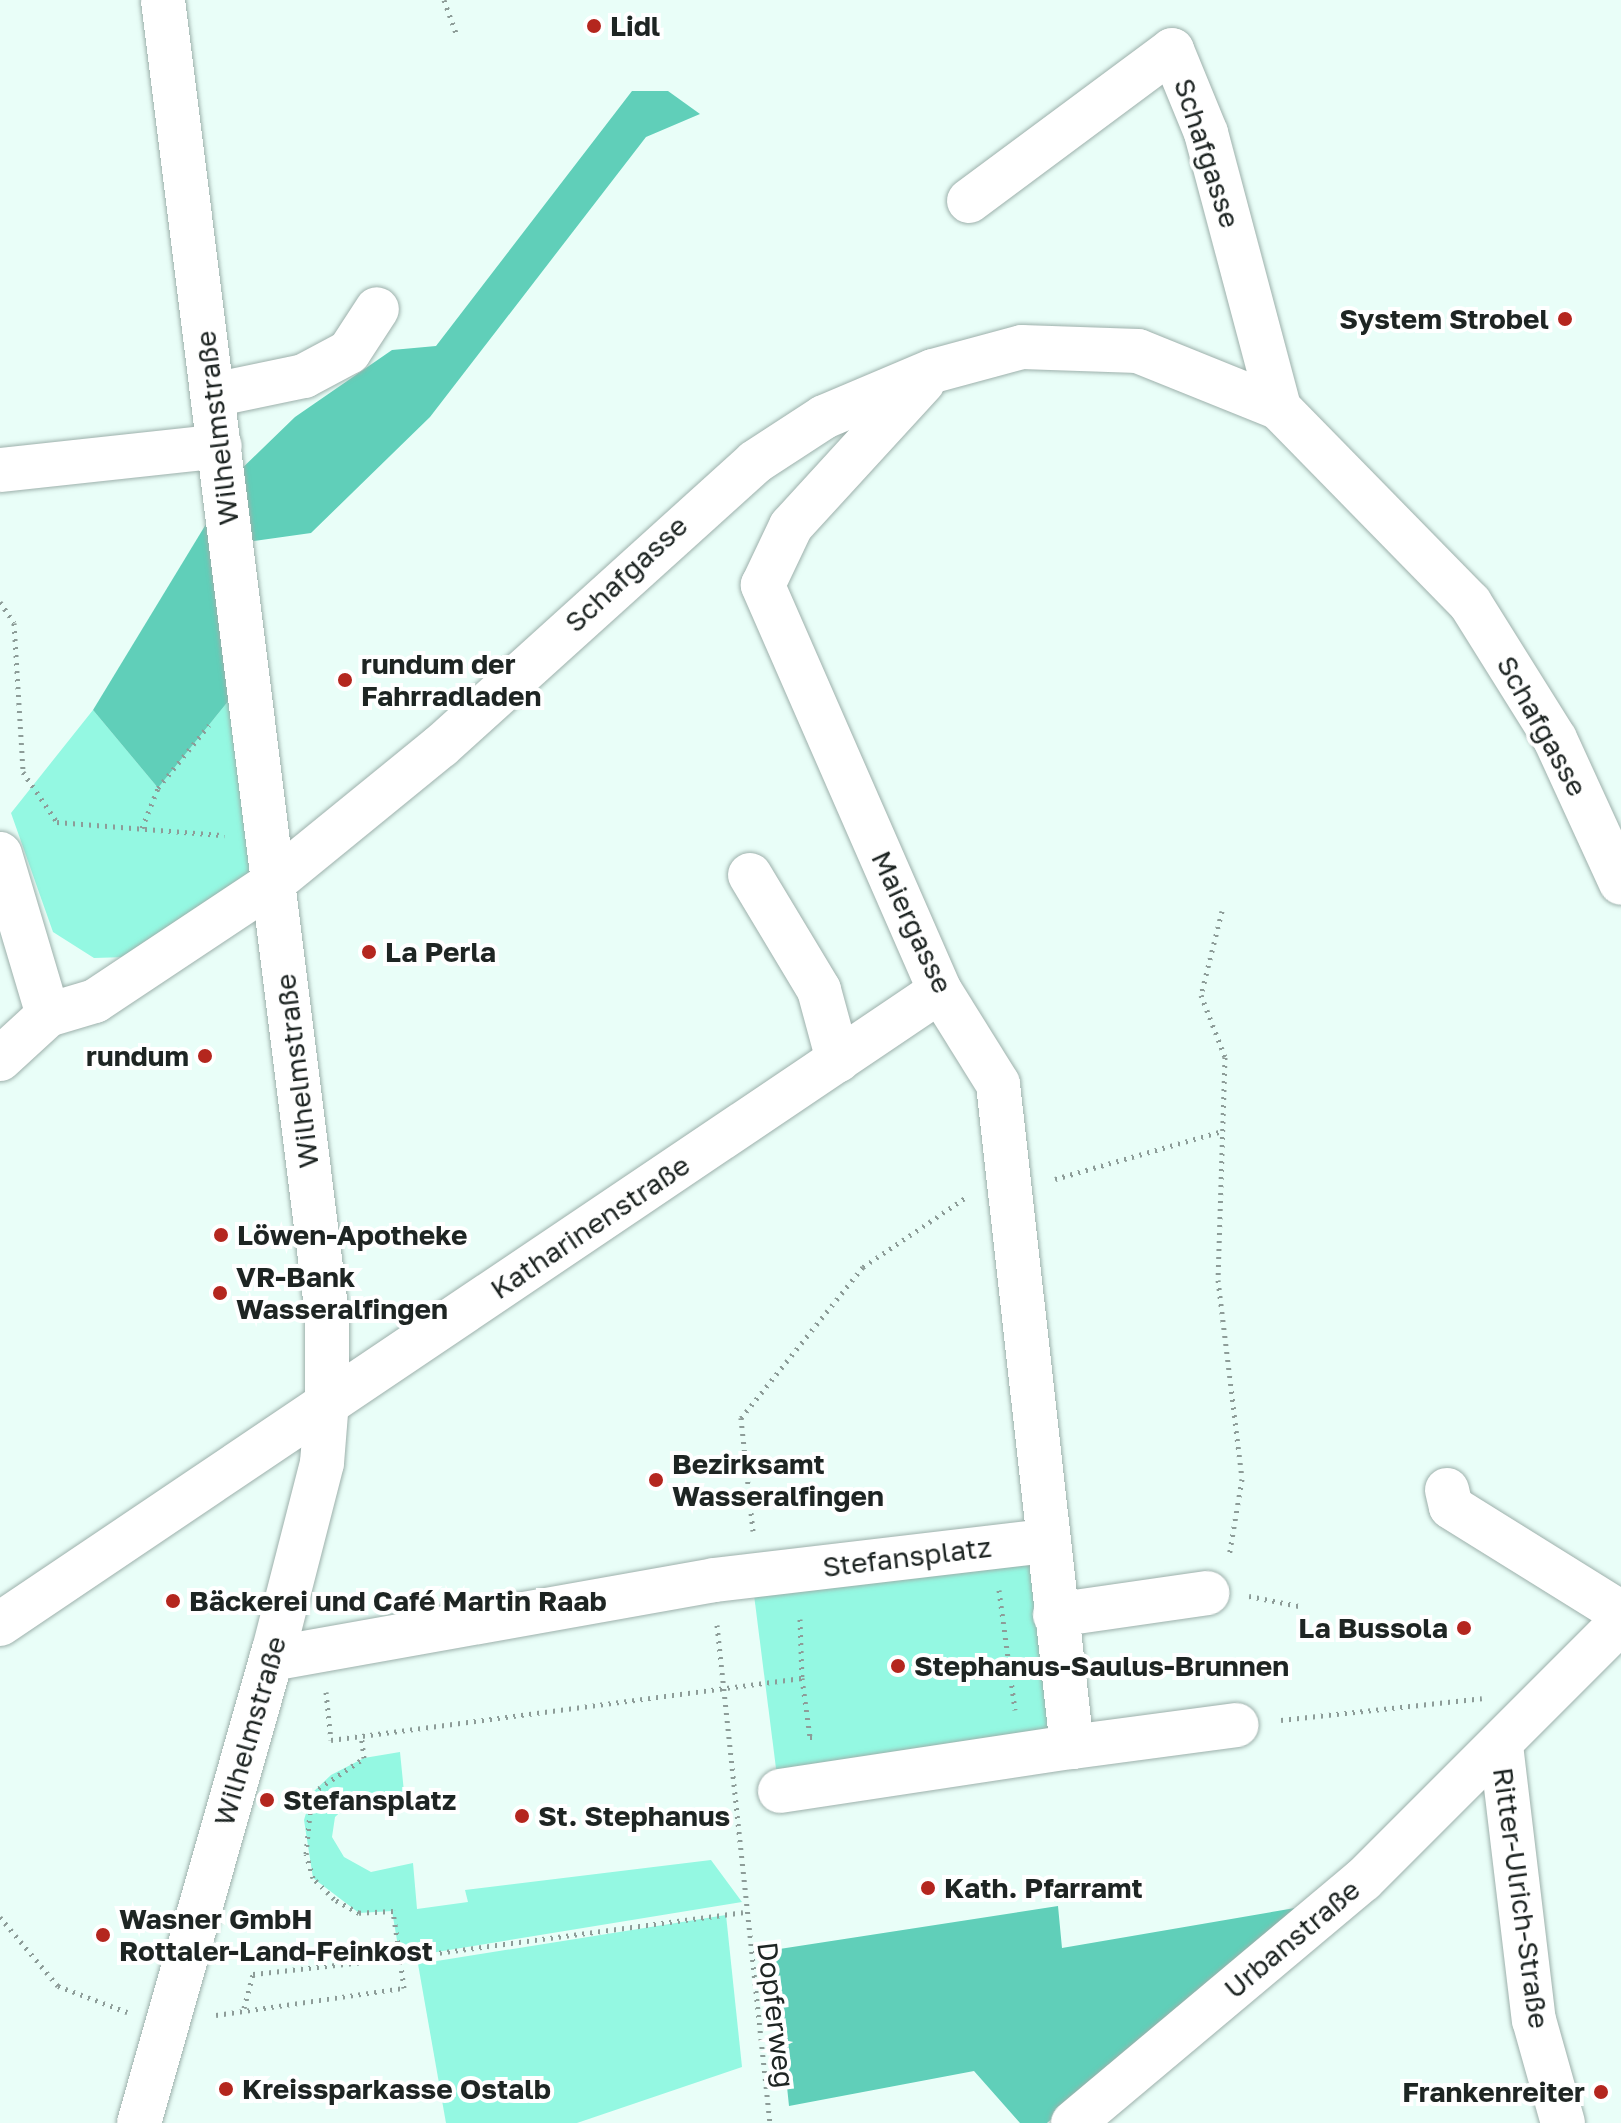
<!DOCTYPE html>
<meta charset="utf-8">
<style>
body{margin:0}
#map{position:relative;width:1621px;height:2123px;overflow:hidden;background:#e9fef8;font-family:"Golos Text",sans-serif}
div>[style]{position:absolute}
.green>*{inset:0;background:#94f8e2}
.forest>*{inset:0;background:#60cfb9}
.path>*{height:5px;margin-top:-2.5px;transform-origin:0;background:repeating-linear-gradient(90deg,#8d9c98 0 2px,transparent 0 8px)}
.roads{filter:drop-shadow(0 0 2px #9db0ab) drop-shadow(0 0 2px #9db0ab)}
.minor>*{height:44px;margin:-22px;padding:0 22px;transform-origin:22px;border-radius:22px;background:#fff}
.dots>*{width:22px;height:22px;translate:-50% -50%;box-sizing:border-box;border:4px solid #fff;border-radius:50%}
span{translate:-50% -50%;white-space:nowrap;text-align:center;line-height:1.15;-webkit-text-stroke:8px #fff;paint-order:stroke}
.poi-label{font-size:28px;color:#1e2523;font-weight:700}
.left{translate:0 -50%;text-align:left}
.right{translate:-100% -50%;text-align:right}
.street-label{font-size:28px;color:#1e2523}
</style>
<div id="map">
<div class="green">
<i style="clip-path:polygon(234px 694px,263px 875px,127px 957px,94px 958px,53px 932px,11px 813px,93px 710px,158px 788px)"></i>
<i style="clip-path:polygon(1040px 1551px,1064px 1742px,778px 1784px,753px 1587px)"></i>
<i style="clip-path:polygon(400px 1752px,404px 1792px,361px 1793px,335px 1817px,332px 1837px,344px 1857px,371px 1872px,413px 1863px,417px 1909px,468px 1902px,465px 1890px,711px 1860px,742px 1902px,400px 1958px,392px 1911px,359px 1913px,313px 1878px,304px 1820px,312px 1793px,331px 1775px,364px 1758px)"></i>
<i style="clip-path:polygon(726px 1915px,742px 2067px,577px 2123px,446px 2123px,418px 1964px)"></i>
</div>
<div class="forest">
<i style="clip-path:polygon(632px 91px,668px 91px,700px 114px,646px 137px,430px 417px,311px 533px,240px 543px,234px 476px,295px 417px,392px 350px,436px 346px)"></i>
<i style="clip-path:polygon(217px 506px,234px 694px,158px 788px,93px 710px)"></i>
<i style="clip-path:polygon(1058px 1906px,1062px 1948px,1295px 1908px,1047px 2123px,1020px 2123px,974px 2071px,789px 2106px,773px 1950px)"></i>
</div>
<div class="path">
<i style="left:444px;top:0;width:38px;rotate:70deg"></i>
<i style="left:0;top:602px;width:25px;rotate:56deg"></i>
<i style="left:14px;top:623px;width:149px;rotate:86.5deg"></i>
<i style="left:23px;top:772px;width:60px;rotate:55.8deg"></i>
<i style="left:57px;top:822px;width:168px;rotate:4.5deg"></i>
<i style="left:142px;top:828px;width:43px;rotate:-68.2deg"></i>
<i style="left:158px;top:788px;width:81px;rotate:-51deg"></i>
<i style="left:1222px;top:911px;width:87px;rotate:104deg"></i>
<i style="left:1201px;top:995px;width:66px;rotate:68.8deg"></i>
<i style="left:1225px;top:1057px;width:223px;rotate:91.8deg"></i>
<i style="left:1218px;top:1280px;width:200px;rotate:83.1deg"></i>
<i style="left:1242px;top:1479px;width:79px;rotate:99.5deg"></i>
<i style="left:1055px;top:1179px;width:171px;rotate:-16deg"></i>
<i style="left:753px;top:1531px;width:114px;rotate:-96.1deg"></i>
<i style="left:741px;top:1418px;width:194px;rotate:-51.1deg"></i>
<i style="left:863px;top:1267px;width:127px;rotate:-34.1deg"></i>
<i style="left:999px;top:1590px;width:121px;rotate:82.4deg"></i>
<i style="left:1249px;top:1596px;width:51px;rotate:11.3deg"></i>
<i style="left:800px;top:1619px;width:59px;rotate:88.1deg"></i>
<i style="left:802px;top:1678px;width:60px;rotate:82.3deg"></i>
<i style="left:810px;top:1737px;width:5px"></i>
<i style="left:717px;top:1625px;width:501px;rotate:83.93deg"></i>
<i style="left:326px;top:1692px;width:48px;rotate:84.1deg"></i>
<i style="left:331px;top:1740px;width:475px;rotate:-7.5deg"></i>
<i style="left:1281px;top:1720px;width:202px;rotate:-6.2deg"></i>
<i style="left:0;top:1917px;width:90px;rotate:50deg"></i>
<i style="left:58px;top:1986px;width:74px;rotate:20.6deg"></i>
<i style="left:244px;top:2008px;width:35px;rotate:-75deg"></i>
<i style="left:253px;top:1974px;width:148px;rotate:-6.2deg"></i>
<i style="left:400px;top:1958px;width:48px;rotate:-98.5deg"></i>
<i style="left:393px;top:1911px;width:34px;rotate:177deg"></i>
<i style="left:359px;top:1913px;width:29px;rotate:-151deg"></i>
<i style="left:334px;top:1899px;width:30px;rotate:-135deg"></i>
<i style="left:313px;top:1878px;width:25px;rotate:-106deg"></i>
<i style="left:306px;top:1854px;width:61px;rotate:-84.4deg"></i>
<i style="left:312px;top:1793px;width:63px;rotate:-33.9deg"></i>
<i style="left:364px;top:1758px;width:23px;rotate:-97deg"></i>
<i style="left:216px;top:2015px;width:190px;rotate:-8.2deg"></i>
<i style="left:404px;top:1988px;width:30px;rotate:-98deg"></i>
<i style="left:400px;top:1958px;width:346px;rotate:-7.6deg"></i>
</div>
<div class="roads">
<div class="minor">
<i style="left:969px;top:201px;width:253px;rotate:-36.6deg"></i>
<i style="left:1172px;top:50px;width:90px;rotate:67.7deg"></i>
<i style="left:1206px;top:133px;width:285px;rotate:75.1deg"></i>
<i style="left:213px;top:395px;width:93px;rotate:-11.8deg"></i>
<i style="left:304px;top:376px;width:51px;rotate:-28.1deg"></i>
<i style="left:349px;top:352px;width:51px;rotate:-56.9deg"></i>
<i style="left:0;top:470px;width:221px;rotate:-6.2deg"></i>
<i style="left:0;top:854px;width:168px;rotate:73.4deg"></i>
<i style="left:750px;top:875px;width:134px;rotate:59deg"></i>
<i style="left:819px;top:990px;width:73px;rotate:74.8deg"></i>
<i style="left:48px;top:1015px;width:49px;rotate:-16.6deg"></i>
<i style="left:95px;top:1001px;width:215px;rotate:-33.6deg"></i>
<i style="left:274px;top:882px;width:215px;rotate:-39.2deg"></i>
<i style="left:441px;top:746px;width:423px;rotate:-42.1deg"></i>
<i style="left:755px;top:462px;width:82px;rotate:-33.1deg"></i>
<i style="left:824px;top:417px;width:118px;rotate:-22.9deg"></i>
<i style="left:933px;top:371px;width:92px;rotate:-15.1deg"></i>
<i style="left:1022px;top:347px;width:116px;rotate:2deg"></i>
<i style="left:1138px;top:351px;width:152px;rotate:22deg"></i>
<i style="left:1279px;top:408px;width:273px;rotate:45.6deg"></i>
<i style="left:1470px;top:603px;width:160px;rotate:58deg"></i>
<i style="left:1555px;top:739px;width:158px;rotate:65.4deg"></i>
<i style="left:0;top:1059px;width:65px;rotate:-42.5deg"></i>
<i style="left:1447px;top:1490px;width:17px;rotate:77deg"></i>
<i style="left:1451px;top:1507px;width:200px;rotate:31.9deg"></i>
<i style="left:1055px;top:1615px;width:154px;rotate:-8.2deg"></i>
<i style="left:0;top:1624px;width:1133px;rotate:-33.96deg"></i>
<i style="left:271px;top:1659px;width:450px;rotate:-10.1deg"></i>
<i style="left:714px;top:1580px;width:334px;rotate:-6.7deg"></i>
<i style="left:1501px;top:1745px;width:277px;rotate:83.2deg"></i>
<i style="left:1534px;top:2020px;width:107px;rotate:74.3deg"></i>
<i style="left:1072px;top:1747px;width:166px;rotate:-7.6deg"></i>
<i style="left:780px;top:1791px;width:295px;rotate:-8.6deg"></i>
<i style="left:1072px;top:1747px;width:667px;rotate:-96.37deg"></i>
<i style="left:998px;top:1084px;width:110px;rotate:-121.9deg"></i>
<i style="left:940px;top:991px;width:443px;rotate:-113.6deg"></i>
<i style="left:763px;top:585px;width:65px;rotate:-64.6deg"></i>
<i style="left:791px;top:526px;width:195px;rotate:-47.5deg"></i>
<i style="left:139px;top:2123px;width:492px;rotate:-74.1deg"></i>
<i style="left:274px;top:1650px;width:193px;rotate:-75.6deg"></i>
<i style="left:322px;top:1463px;width:62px;rotate:-85.4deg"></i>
<i style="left:327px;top:1401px;width:86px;rotate:-90deg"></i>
<i style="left:327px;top:1315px;width:1325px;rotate:-97.11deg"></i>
<i style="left:1073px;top:2123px;width:378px;rotate:-40deg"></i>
<i style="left:1363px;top:1880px;width:365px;rotate:-45deg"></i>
</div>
</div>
<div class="dots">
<i style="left:594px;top:26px;background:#b4261e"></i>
<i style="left:1565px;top:319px;background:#b4261e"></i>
<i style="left:345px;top:680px;background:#b4261e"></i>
<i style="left:369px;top:952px;background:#b4261e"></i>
<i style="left:205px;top:1056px;background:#b4261e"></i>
<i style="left:221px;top:1235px;background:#b4261e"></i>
<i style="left:220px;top:1293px;background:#b4261e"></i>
<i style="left:656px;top:1480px;background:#b4261e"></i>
<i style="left:173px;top:1601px;background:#b4261e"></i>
<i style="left:1464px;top:1628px;background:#b4261e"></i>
<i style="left:898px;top:1666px;background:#b4261e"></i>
<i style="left:267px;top:1800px;background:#b4261e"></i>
<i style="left:522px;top:1816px;background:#b4261e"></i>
<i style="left:928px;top:1888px;background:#b4261e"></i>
<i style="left:103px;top:1935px;background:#b4261e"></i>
<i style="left:226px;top:2089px;background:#b4261e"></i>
<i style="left:1601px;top:2092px;background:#b4261e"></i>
</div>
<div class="poi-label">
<span class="left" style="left:610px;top:26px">Lidl</span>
<span class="right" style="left:1549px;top:319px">System Strobel</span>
<span class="left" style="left:361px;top:680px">rundum der<br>Fahrradladen</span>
<span class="left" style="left:385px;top:952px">La Perla</span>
<span class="right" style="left:189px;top:1056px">rundum</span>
<span class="left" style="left:237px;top:1235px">Löwen-Apotheke</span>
<span class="left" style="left:236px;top:1293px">VR-Bank<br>Wasseralfingen</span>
<span class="left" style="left:672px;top:1480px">Bezirksamt<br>Wasseralfingen</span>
<span class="left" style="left:189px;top:1601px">Bäckerei und Café Martin Raab</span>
<span class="right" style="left:1448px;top:1628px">La Bussola</span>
<span class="left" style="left:914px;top:1666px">Stephanus-Saulus-Brunnen</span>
<span class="left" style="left:283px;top:1800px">Stefansplatz</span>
<span class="left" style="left:538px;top:1816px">St. Stephanus</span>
<span class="left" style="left:944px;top:1888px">Kath. Pfarramt</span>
<span class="left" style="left:119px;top:1935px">Wasner GmbH<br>Rottaler-Land-Feinkost</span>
<span class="left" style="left:242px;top:2089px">Kreissparkasse Ostalb</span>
<span class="right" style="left:1585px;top:2092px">Frankenreiter</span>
</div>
<div class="street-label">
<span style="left:1207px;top:153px;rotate:72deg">Schafgasse</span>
<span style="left:217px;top:428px;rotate:-97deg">Wilhelmstraße</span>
<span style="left:626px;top:574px;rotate:-43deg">Schafgasse</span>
<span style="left:1542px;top:726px;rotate:61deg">Schafgasse</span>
<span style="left:912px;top:922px;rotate:65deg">Maiergasse</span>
<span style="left:297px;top:1071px;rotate:-97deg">Wilhelmstraße</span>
<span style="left:590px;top:1227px;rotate:-34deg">Katharinenstraße</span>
<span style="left:907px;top:1557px;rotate:-7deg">Stefansplatz</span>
<span style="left:250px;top:1731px;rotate:-74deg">Wilhelmstraße</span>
<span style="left:1521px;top:1898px;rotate:82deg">Ritter-Ulrich-Straße</span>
<span style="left:1292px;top:1939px;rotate:-40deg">Urbanstraße</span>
<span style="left:776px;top:2015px;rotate:83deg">Dopferweg</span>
</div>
</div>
